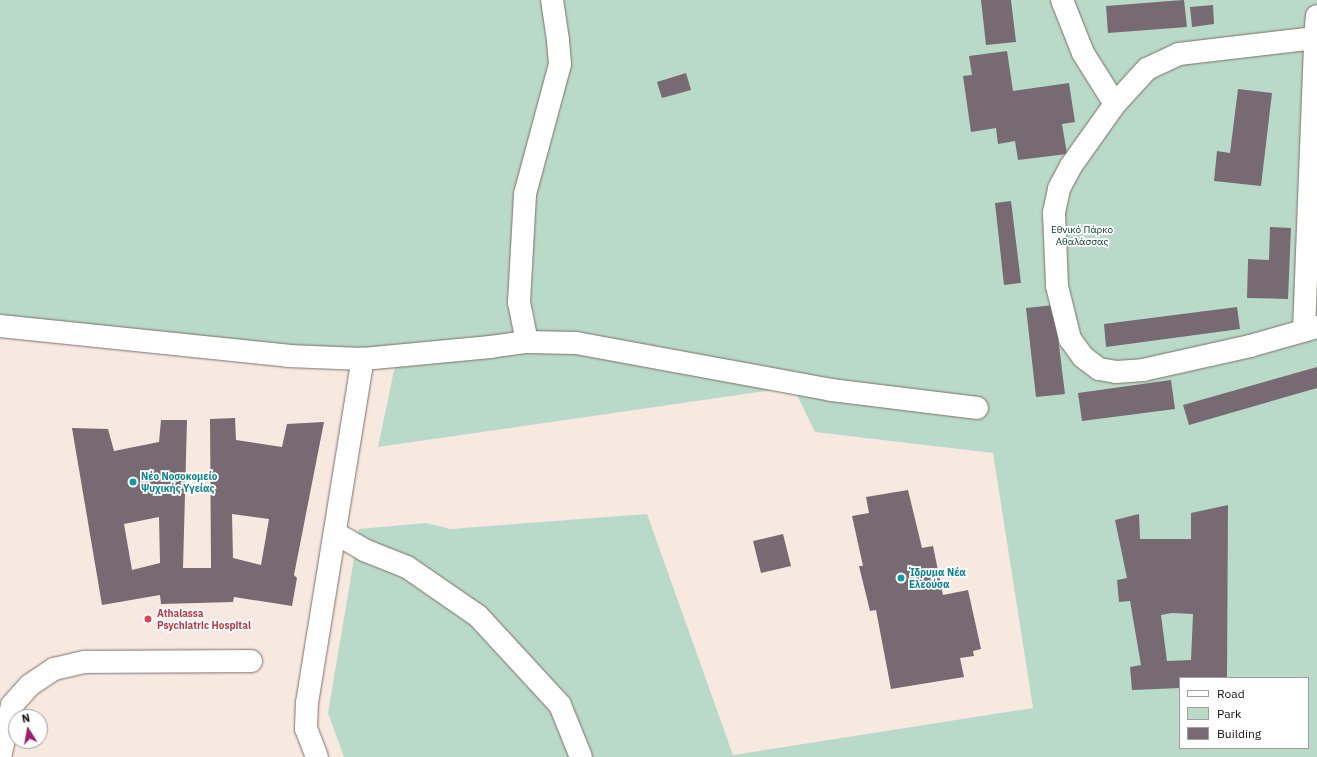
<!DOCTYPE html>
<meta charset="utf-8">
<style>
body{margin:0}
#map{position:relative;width:1317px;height:757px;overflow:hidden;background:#f7e8e0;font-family:"IBM Plex Sans",sans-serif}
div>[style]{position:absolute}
.green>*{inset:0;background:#badac9}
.building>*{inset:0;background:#776a72}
.roads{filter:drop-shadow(0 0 1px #7c6f68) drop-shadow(0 0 1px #7c6f68)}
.minor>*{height:22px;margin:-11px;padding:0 11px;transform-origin:11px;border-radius:11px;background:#fff}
.dots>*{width:11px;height:11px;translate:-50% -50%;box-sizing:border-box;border:2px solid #fff;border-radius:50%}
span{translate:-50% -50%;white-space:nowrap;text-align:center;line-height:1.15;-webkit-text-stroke:3.5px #fff;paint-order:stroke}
.park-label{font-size:10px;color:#003823}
.culture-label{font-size:10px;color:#0d838f;font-weight:700}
.left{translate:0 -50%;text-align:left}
.health-label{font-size:10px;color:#be3a42;font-weight:700}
.legend{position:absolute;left:1179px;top:677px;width:130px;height:72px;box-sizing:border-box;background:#fff;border:1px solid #a19f9e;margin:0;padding:5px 7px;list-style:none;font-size:12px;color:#140f0c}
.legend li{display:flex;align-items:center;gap:8px;height:20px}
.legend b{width:20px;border:1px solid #a19f9e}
.north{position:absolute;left:8px;top:709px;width:40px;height:40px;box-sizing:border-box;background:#fff;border:1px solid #a19f9e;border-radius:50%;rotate:349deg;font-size:11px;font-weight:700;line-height:16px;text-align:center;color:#140f0c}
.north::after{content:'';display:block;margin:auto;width:14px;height:18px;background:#a01d6d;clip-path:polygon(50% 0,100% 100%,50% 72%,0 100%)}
</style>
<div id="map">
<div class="green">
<i style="clip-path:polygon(evenodd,0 0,1317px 0,1317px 757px,344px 757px,328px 713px,359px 529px,426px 523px,450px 529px,647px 514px,733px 755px,1033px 708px,993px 453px,815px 432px,793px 387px,378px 447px,397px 356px,0 334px,0 0,1180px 678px,1308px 678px,1308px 748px,1180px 748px,1180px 678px)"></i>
</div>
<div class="building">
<i style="clip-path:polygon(981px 0,1011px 0,1016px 42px,986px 45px)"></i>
<i style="clip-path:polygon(1183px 0,1184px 0,1187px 27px,1108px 33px,1106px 6px)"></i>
<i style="clip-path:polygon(1213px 5px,1214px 24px,1192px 27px,1190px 7px)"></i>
<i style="clip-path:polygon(1007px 51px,1013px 91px,1069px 83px,1075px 122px,1062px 124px,1067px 154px,1018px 160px,1015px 141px,998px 144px,996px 128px,971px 132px,963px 76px,972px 75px,969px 56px)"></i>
<i style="clip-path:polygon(686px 73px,691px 90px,662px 98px,657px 82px)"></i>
<i style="clip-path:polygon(1238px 89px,1272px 93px,1261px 186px,1214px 181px,1217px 151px,1230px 153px)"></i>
<i style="clip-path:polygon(1011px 201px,1021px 283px,1004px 285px,995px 203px)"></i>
<i style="clip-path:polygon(1270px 227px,1291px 228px,1288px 299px,1247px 298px,1248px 259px,1269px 260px)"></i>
<i style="clip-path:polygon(1054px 305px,1065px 394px,1036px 397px,1026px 308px)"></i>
<i style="clip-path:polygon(1237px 307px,1240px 329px,1106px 347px,1104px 324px)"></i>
<i style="clip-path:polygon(1317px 367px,1317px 388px,1189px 425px,1183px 405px)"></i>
<i style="clip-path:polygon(1171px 380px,1175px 409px,1082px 421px,1078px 393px)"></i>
<i style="clip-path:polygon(evenodd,235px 418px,236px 440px,282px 447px,287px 424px,324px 422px,294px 575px,297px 578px,292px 606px,234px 597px,233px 602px,161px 604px,160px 595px,102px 605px,72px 428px,108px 429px,114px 451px,159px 442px,161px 420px,187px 420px,183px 568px,211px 568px,210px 419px,235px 418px,232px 514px,269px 519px,261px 565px,233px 558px,232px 514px,235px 418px,159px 517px,160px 563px,132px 570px,124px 524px,159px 517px)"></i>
<i style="clip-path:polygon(908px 490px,922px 548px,933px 546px,943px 595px,968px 590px,981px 649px,973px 651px,974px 656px,960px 658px,964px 677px,891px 689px,876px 610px,870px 611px,859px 566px,863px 566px,852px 516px,869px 513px,866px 497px)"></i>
<i style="clip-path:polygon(evenodd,1228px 505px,1227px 678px,1180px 678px,1180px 688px,1132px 690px,1130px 667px,1141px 665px,1130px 601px,1119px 602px,1117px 580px,1127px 578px,1115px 520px,1139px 514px,1140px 539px,1191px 539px,1191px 513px,1228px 505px,1172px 613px,1193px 614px,1191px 660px,1167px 661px,1161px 615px,1172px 613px)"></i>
<i style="clip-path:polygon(783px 534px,791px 566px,761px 573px,753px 541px)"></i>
</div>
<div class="roads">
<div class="minor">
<i style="left:1062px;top:0;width:57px;rotate:68.4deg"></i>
<i style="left:1083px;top:53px;width:60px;rotate:57.9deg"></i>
<i style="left:1315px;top:38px;width:137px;rotate:173.3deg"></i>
<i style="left:1179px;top:54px;width:35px;rotate:155deg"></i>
<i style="left:1147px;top:69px;width:47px;rotate:132.4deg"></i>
<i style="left:1115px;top:104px;width:76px;rotate:125.4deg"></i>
<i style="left:1071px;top:166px;width:26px;rotate:118deg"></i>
<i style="left:1059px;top:189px;width:25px;rotate:102deg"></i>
<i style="left:1054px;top:213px;width:73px;rotate:87.6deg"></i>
<i style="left:1057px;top:286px;width:55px;rotate:76.2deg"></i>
<i style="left:1070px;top:339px;width:22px;rotate:54deg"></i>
<i style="left:1083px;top:357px;width:20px;rotate:37deg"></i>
<i style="left:1099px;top:369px;width:17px;rotate:10deg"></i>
<i style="left:1116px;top:372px;width:27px;rotate:-4deg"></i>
<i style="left:1143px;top:370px;width:110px;rotate:-12.6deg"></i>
<i style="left:1250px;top:346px;width:70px;rotate:-15.8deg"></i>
<i style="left:0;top:326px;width:290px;rotate:5.9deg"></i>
<i style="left:288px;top:356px;width:75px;rotate:2.3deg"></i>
<i style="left:363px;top:359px;width:128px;rotate:-5.4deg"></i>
<i style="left:490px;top:347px;width:37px;rotate:-8deg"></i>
<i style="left:527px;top:342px;width:49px;rotate:1.2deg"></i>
<i style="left:576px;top:343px;width:259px;rotate:10.4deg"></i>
<i style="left:831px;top:390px;width:147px;rotate:7deg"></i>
<i style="left:1304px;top:331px;width:293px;rotate:-87.8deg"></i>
<i style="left:1315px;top:38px;width:22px;rotate:-85deg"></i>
<i style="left:527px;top:342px;width:41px;rotate:-101.3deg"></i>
<i style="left:519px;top:302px;width:108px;rotate:-86.8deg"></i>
<i style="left:525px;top:194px;width:135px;rotate:-74.9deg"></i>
<i style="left:560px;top:64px;width:24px;rotate:-95deg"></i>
<i style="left:558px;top:40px;width:40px;rotate:-98.5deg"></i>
<i style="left:335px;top:533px;width:34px;rotate:30deg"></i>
<i style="left:364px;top:550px;width:46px;rotate:21.6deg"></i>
<i style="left:407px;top:567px;width:86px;rotate:34.6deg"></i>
<i style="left:478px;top:616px;width:121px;rotate:47.3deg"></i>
<i style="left:560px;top:705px;width:56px;rotate:68deg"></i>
<i style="left:0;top:757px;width:53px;rotate:-77deg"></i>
<i style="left:12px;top:705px;width:27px;rotate:-48deg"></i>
<i style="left:30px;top:685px;width:29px;rotate:-34deg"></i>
<i style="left:54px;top:669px;width:32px;rotate:-13deg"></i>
<i style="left:85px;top:662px;width:166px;rotate:-0.3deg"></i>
<i style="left:317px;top:757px;width:30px;rotate:-111deg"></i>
<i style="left:306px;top:729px;width:26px;rotate:-88deg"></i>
<i style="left:307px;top:703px;width:349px;rotate:-80.8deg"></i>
</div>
</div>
<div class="dots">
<i style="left:133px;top:482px;background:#0f9aa8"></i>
<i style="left:901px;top:578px;background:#0f9aa8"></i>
<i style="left:148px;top:619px;background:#e0444e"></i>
</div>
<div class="park-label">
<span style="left:1082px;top:235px">Εθνικό Πάρκο<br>Αθαλάσσας</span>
</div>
<div class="culture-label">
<span class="left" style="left:141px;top:482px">Νέο Νοσοκομείο<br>Ψυχικής Υγείας</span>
<span class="left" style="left:909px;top:578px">Ίδρυμα Νέα<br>Ελεούσα</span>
</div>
<div class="health-label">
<span class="left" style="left:157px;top:619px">Athalassa<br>Psychiatric Hospital</span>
</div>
<ul class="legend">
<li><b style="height:5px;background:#fff"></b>Road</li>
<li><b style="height:11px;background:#badac9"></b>Park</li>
<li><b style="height:11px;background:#776a72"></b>Building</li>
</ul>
<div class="north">N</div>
</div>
